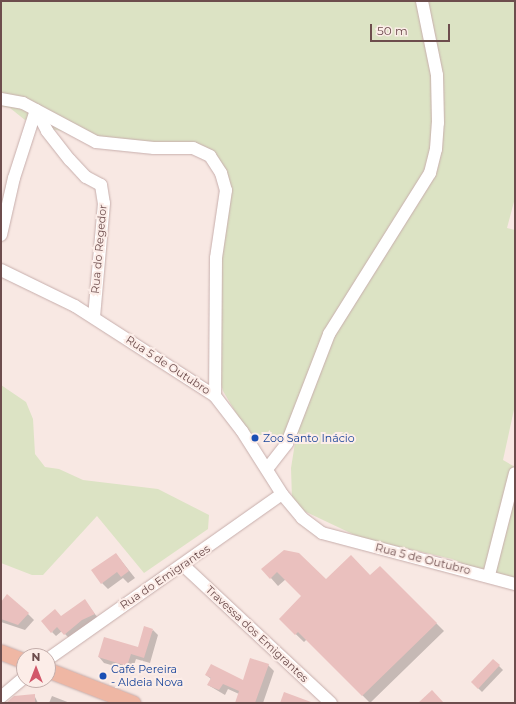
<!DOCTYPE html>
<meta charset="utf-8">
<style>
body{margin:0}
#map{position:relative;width:516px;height:704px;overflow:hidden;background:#f8e8e3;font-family:Montserrat,sans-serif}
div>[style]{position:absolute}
.green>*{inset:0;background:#dce3c4}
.shadow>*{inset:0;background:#0003}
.building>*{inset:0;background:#eac0be}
.roads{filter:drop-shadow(0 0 1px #c7aeac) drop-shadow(0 0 1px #c7aeac)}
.minor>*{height:12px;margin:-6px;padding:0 6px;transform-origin:6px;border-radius:6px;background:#fff}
.major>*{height:15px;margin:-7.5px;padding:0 7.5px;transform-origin:7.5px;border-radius:7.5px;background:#efb7a4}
.dots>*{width:11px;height:11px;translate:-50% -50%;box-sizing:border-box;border:2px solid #fcede8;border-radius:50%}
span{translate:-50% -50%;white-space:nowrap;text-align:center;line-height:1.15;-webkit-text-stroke:4px #fcede8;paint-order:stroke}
.street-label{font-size:11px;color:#6d4d4d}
.transit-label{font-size:11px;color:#164399}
.left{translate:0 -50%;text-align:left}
.frame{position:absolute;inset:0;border:2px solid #6d4d4d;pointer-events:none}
.north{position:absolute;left:16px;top:648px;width:40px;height:40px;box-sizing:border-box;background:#fcede8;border:1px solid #c3adaa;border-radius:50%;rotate:0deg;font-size:11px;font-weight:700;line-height:16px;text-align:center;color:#6d4d4d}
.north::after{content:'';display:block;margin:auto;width:14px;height:18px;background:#d2586a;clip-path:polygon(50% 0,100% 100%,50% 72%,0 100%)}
.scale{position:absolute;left:370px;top:24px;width:80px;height:18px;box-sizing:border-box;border:2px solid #6d4d4d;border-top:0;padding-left:5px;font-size:12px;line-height:14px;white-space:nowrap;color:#6d4d4d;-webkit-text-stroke:3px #fcede8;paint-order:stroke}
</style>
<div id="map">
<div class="green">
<i style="clip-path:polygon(1px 1px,515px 1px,515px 198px,507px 228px,515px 230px,515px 405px,503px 460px,515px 467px,515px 586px,452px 559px,361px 538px,304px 511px,292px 499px,291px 468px,295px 443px,285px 435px,249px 435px,223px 391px,212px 354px,221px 192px,217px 170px,198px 152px,43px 128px,25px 120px,10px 108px,1px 106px)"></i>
<i style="clip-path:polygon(1px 385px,26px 402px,33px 419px,35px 454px,45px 467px,59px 469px,83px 480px,158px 489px,209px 515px,208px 529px,144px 573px,97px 516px,43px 575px,32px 575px,1px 563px)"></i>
</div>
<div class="shadow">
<i style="clip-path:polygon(116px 554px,135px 578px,128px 583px,123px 578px,108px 589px,102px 583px)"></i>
<i style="clip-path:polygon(380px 567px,444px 631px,370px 703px,307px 639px,304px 642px,280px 619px,302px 596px,286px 579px,278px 586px,263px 569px,326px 580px,371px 577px)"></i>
<i style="clip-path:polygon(85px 601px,98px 618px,69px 638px,62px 631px,56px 636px,52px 632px,61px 617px)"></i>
<i style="clip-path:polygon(1px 603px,28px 614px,34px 620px,25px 630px,1px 622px)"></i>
<i style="clip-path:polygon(153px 630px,158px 635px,150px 663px,136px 659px,132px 671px,104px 663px,99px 657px,138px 648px)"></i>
<i style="clip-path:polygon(493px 660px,503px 670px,482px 692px,472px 682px)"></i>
<i style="clip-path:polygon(268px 665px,274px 671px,263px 703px,236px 703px,239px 694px,228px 689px,225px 695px,208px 685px,211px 679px,206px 675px,243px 681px)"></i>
<i style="clip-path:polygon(34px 695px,38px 703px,11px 703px)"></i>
<i style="clip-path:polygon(52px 696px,70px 703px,49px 703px)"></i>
</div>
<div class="building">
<i style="clip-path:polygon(284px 550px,299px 553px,326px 579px,351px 555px,370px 575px,380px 566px,437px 623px,362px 696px,298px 632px,295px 635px,279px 619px,301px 596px,277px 572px,270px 579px,261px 569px)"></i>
<i style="clip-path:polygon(116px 553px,129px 571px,121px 577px,117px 572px,101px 584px,91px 570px)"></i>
<i style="clip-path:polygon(7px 594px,29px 613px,18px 625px,1px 619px,1px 602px)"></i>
<i style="clip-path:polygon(85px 599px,95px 614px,82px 620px,64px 635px,57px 627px,51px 633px,41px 621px,55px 609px,61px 616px)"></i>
<i style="clip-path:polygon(144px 626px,153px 629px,144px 658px,131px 654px,127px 666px,98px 657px,104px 637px,138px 647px)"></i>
<i style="clip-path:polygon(250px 658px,269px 664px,255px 703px,235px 703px,239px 691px,223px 684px,219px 690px,207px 685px,211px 678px,205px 675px,211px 664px,243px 680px)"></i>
<i style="clip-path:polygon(493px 659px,500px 665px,478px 689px,471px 682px)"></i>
<i style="clip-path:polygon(432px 690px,444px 703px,418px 703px)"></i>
<i style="clip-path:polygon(284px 692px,311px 702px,311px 703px,280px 703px)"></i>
<i style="clip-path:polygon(35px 694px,35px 703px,6px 703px,14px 696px)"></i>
</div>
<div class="roads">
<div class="minor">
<i style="left:1px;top:99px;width:22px;rotate:10deg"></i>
<i style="left:23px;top:103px;width:83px;rotate:28.1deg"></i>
<i style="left:96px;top:142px;width:58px;rotate:5.9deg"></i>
<i style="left:154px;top:148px;width:39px"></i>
<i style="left:193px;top:148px;width:19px;rotate:25deg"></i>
<i style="left:210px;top:156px;width:20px;rotate:57deg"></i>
<i style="left:221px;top:173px;width:18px;rotate:74deg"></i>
<i style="left:226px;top:190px;width:69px;rotate:98.4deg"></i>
<i style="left:216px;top:258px;width:138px;rotate:90.4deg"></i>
<i style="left:36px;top:110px;width:24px;rotate:62deg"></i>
<i style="left:47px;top:131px;width:37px;rotate:52deg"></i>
<i style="left:70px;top:160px;width:23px;rotate:47deg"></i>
<i style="left:86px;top:177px;width:17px;rotate:28deg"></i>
<i style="left:101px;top:185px;width:18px;rotate:81deg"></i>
<i style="left:104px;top:203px;width:114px;rotate:95deg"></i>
<i style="left:1px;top:235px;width:58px;rotate:-77.2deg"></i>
<i style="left:14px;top:178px;width:71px;rotate:-72.1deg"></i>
<i style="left:1px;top:270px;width:82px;rotate:25.9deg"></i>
<i style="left:75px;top:306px;width:166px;rotate:32.7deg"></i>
<i style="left:215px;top:396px;width:44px;rotate:52.4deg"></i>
<i style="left:242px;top:431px;width:75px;rotate:57.6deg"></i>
<i style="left:282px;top:494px;width:31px;rotate:50deg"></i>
<i style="left:302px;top:518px;width:25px;rotate:37deg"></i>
<i style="left:322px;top:533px;width:200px;rotate:14.8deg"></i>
<i style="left:267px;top:469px;width:33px;rotate:-52deg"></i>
<i style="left:287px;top:443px;width:117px;rotate:-68.9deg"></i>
<i style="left:329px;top:334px;width:190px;rotate:-57.9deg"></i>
<i style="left:430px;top:173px;width:25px;rotate:-76deg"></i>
<i style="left:436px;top:149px;width:26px;rotate:-86deg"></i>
<i style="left:438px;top:123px;width:48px;rotate:-91.2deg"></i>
<i style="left:437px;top:75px;width:76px;rotate:-101.5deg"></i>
<i style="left:184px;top:566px;width:201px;rotate:43deg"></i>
<i style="left:489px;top:575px;width:105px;rotate:-75.7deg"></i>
<i style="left:48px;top:659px;width:286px;rotate:-35.2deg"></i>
<i style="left:1px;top:697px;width:30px;rotate:-40deg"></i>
</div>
<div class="major">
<i style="left:1px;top:652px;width:25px;rotate:21deg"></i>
<i style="left:48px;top:670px;width:91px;rotate:21.2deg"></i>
</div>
</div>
<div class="dots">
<i style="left:255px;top:438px;background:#1a4fb4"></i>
<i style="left:103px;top:676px;background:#1a4fb4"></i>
</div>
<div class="street-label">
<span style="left:99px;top:249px;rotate:-85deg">Rua do Regedor</span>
<span style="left:168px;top:365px;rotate:33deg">Rua 5 de Outubro</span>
<span style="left:423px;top:559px;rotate:14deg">Rua 5 de Outubro</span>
<span style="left:165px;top:577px;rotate:-34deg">Rua do Emigrantes</span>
<span style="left:257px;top:634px;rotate:43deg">Travessa dos Emigrantes</span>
</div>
<div class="transit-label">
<span class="left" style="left:263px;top:438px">Zoo Santo Inácio</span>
<span class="left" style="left:111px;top:676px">Café Pereira<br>- Aldeia Nova</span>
</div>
<div class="frame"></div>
<div class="north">N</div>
<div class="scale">50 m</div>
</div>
